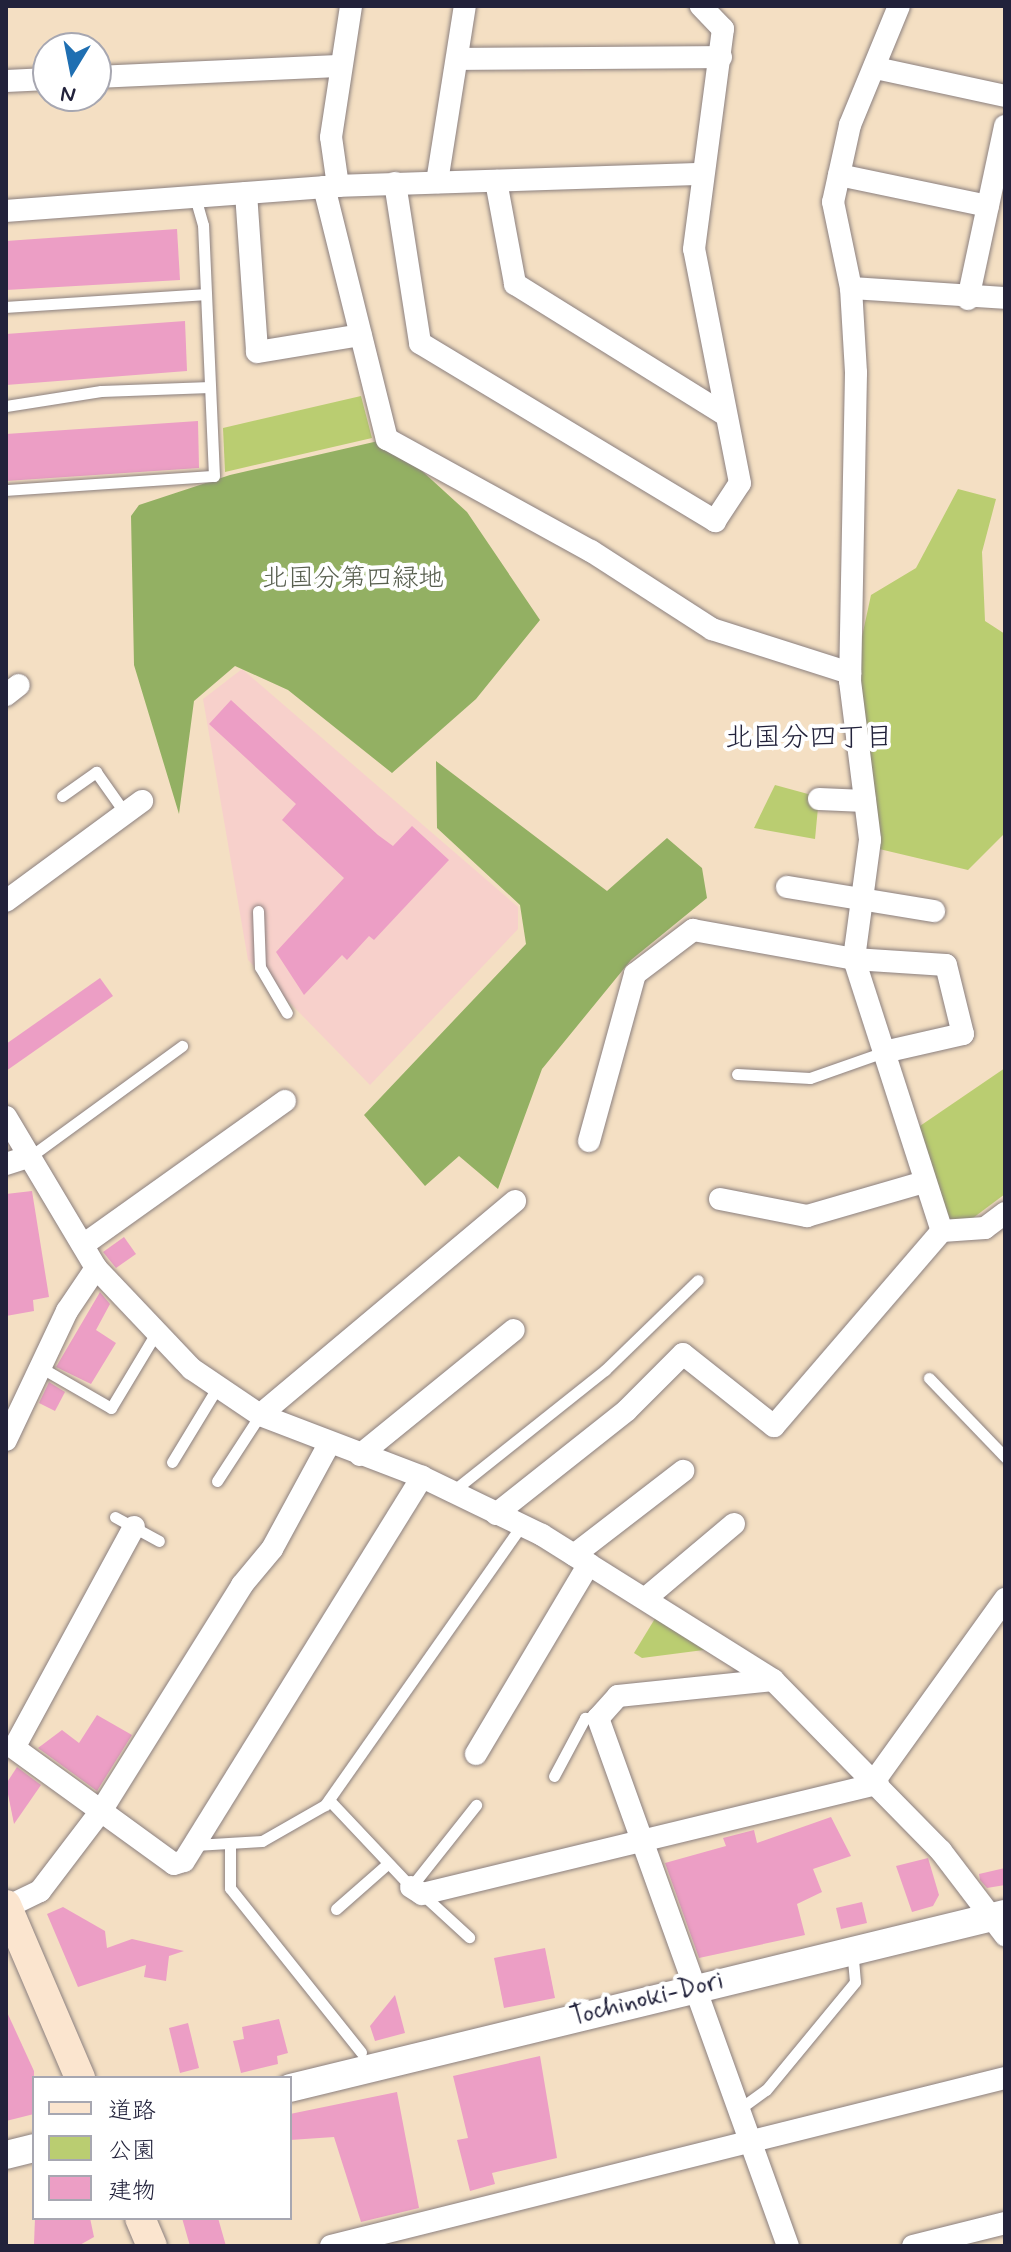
<!DOCTYPE html>
<meta charset="utf-8">
<style>
body{margin:0}
#map{position:relative;width:1011px;height:2252px;overflow:hidden;background:#f4dfc3;font-family:Mynerve,"Klee One",sans-serif}
div>[style]{position:absolute}
.built>*{inset:0;background:#f7d0cb}
.green>*{inset:0;background:#bacd71}
.forest>*{inset:0;background:#93b063}
.building>*{inset:0;background:#ec9ec5}
.roads{filter:drop-shadow(0 0 2px #8b807f) drop-shadow(0 0 2px #8b807f)}
.service>*{height:11px;margin:-5.5px;padding:0 5.5px;transform-origin:5.5px;border-radius:5.5px;background:#fff}
.minor>*{height:22px;margin:-11px;padding:0 11px;transform-origin:11px;border-radius:11px;background:#fff}
.tertiary>*{height:28px;margin:-14px;padding:0 14px;transform-origin:14px;border-radius:14px;background:#fff}
.secondary>*{height:30px;margin:-15px;padding:0 15px;transform-origin:15px;border-radius:15px;background:#fbe5cf}
span{translate:-50% -50%;white-space:nowrap;text-align:center;line-height:1.15;-webkit-text-stroke:8px #fff;paint-order:stroke}
.park-label{font-size:26px;color:#575e4e}
.street-label{font-size:26px;color:#22223b}
.neighbourhood-label{font-size:28px;color:#22223b}
.frame{position:absolute;inset:0;border:8px solid #22223b;pointer-events:none}
.legend{position:absolute;left:32px;top:2076px;width:260px;height:144px;box-sizing:border-box;background:#fff;border:2px solid #a7a7b1;margin:0;padding:10px 14px;list-style:none;font-size:24px;color:#22223b}
.legend li{display:flex;align-items:center;gap:16px;height:40px}
.legend b{width:40px;border:2px solid #a7a7b1}
.north{position:absolute;left:32px;top:32px;width:80px;height:80px;box-sizing:border-box;background:#fff;border:2px solid #a7a7b1;border-radius:50%;rotate:190deg;font-size:22px;font-weight:700;line-height:32px;text-align:center;color:#22223b}
.north::after{content:'';display:block;margin:auto;width:28px;height:36px;background:#1f6fb2;clip-path:polygon(50% 0,100% 100%,50% 72%,0 100%)}
</style>
<div id="map">
<div class="built">
<i style="clip-path:polygon(242px 669px,518px 907px,518px 929px,370px 1085px,248px 960px,203px 699px)"></i>
</div>
<div class="green">
<i style="clip-path:polygon(361px 396px,372px 438px,225px 472px,223px 428px)"></i>
<i style="clip-path:polygon(958px 489px,996px 499px,982px 552px,985px 621px,1005px 634px,1005px 833px,968px 870px,875px 848px,855px 669px,871px 595px,916px 568px)"></i>
<i style="clip-path:polygon(775px 785px,819px 797px,815px 839px,754px 828px)"></i>
<i style="clip-path:polygon(1005px 1068px,1005px 1194px,973px 1218px,949px 1221px,917px 1128px)"></i>
<i style="clip-path:polygon(659px 1612px,719px 1648px,642px 1658px,634px 1653px)"></i>
</div>
<div class="forest">
<i style="clip-path:polygon(387px 439px,467px 512px,540px 620px,476px 699px,392px 773px,288px 690px,235px 666px,194px 701px,179px 814px,134px 665px,131px 516px,139px 505px,230px 475px)"></i>
<i style="clip-path:polygon(436px 761px,607px 891px,667px 838px,702px 868px,707px 898px,631px 960px,542px 1069px,498px 1189px,459px 1156px,425px 1186px,364px 1115px,526px 944px,520px 905px,437px 828px)"></i>
</div>
<div class="building">
<i style="clip-path:polygon(177px 229px,180px 280px,6px 290px,6px 241px)"></i>
<i style="clip-path:polygon(185px 321px,187px 371px,6px 385px,6px 334px)"></i>
<i style="clip-path:polygon(198px 421px,199px 468px,6px 481px,6px 434px)"></i>
<i style="clip-path:polygon(231px 700px,378px 835px,393px 846px,412px 826px,449px 860px,374px 940px,369px 936px,347px 960px,342px 955px,304px 995px,276px 952px,344px 878px,282px 820px,296px 804px,209px 724px)"></i>
<i style="clip-path:polygon(100px 978px,113px 996px,6px 1071px,6px 1044px)"></i>
<i style="clip-path:polygon(32px 1191px,49px 1297px,33px 1300px,34px 1311px,6px 1316px,6px 1194px)"></i>
<i style="clip-path:polygon(124px 1237px,136px 1254px,116px 1268px,103px 1252px)"></i>
<i style="clip-path:polygon(100px 1292px,110px 1304px,96px 1330px,116px 1343px,91px 1384px,56px 1367px)"></i>
<i style="clip-path:polygon(49px 1382px,65px 1392px,55px 1411px,39px 1403px)"></i>
<i style="clip-path:polygon(97px 1715px,132px 1735px,97px 1791px,38px 1748px,62px 1730px,79px 1743px)"></i>
<i style="clip-path:polygon(17px 1767px,41px 1785px,14px 1824px,6px 1784px)"></i>
<i style="clip-path:polygon(831px 1817px,851px 1856px,813px 1869px,822px 1892px,797px 1904px,805px 1935px,699px 1958px,665px 1863px,726px 1846px,723px 1838px,754px 1830px,757px 1843px)"></i>
<i style="clip-path:polygon(928px 1858px,939px 1895px,933px 1906px,912px 1912px,896px 1866px)"></i>
<i style="clip-path:polygon(1005px 1868px,1005px 1885px,987px 1888px,980px 1880px,979px 1874px)"></i>
<i style="clip-path:polygon(862px 1902px,867px 1923px,841px 1929px,836px 1908px)"></i>
<i style="clip-path:polygon(63px 1907px,105px 1931px,107px 1948px,132px 1939px,184px 1951px,169px 1956px,166px 1981px,144px 1977px,146px 1965px,78px 1987px,47px 1914px)"></i>
<i style="clip-path:polygon(545px 1948px,555px 1998px,504px 2008px,494px 1958px)"></i>
<i style="clip-path:polygon(395px 1995px,405px 2033px,375px 2041px,370px 2026px)"></i>
<i style="clip-path:polygon(6px 2010px,34px 2071px,34px 2114px,6px 2121px)"></i>
<i style="clip-path:polygon(279px 2019px,288px 2053px,277px 2056px,278px 2064px,241px 2073px,233px 2041px,244px 2039px,242px 2027px)"></i>
<i style="clip-path:polygon(188px 2023px,199px 2068px,180px 2073px,169px 2028px)"></i>
<i style="clip-path:polygon(540px 2056px,557px 2158px,492px 2173px,495px 2184px,470px 2191px,457px 2140px,468px 2138px,453px 2076px)"></i>
<i style="clip-path:polygon(397px 2092px,419px 2208px,361px 2222px,334px 2137px,290px 2140px,290px 2114px)"></i>
<i style="clip-path:polygon(35px 2218px,90px 2218px,94px 2237px,78px 2246px,34px 2244px)"></i>
<i style="clip-path:polygon(182px 2218px,218px 2218px,226px 2246px,190px 2246px)"></i>
</div>
<div class="roads">
<div class="service">
<i style="left:6px;top:307px;width:200px;rotate:-3.7deg"></i>
<i style="left:6px;top:406px;width:96px;rotate:-9deg"></i>
<i style="left:101px;top:391px;width:109px;rotate:-2.1deg"></i>
<i style="left:6px;top:490px;width:208px;rotate:-3.9deg"></i>
<i style="left:214px;top:476px;width:251px;rotate:-92.5deg"></i>
<i style="left:203px;top:225px;width:29px;rotate:-106deg"></i>
<i style="left:62px;top:796px;width:42px;rotate:-35.2deg"></i>
<i style="left:96px;top:772px;width:50px;rotate:54.7deg"></i>
<i style="left:258px;top:911px;width:56px;rotate:88deg"></i>
<i style="left:260px;top:967px;width:53px;rotate:59.6deg"></i>
<i style="left:737px;top:1074px;width:73px;rotate:3.1deg"></i>
<i style="left:810px;top:1078px;width:78px;rotate:-19.4deg"></i>
<i style="left:31px;top:1156px;width:187px;rotate:-36.1deg"></i>
<i style="left:40px;top:1367px;width:82px;rotate:30deg"></i>
<i style="left:111px;top:1408px;width:87px;rotate:-59deg"></i>
<i style="left:929px;top:1378px;width:110px;rotate:46.1deg"></i>
<i style="left:172px;top:1462px;width:87px;rotate:-58.7deg"></i>
<i style="left:217px;top:1481px;width:79px;rotate:-56.9deg"></i>
<i style="left:453px;top:1491px;width:194px;rotate:-38.5deg"></i>
<i style="left:605px;top:1370px;width:129px;rotate:-44.1deg"></i>
<i style="left:115px;top:1517px;width:50px;rotate:28.6deg"></i>
<i style="left:554px;top:1776px;width:66px;rotate:-61.9deg"></i>
<i style="left:585px;top:1718px;width:13px"></i>
<i style="left:329px;top:1800px;width:120px;rotate:46.7deg"></i>
<i style="left:411px;top:1887px;width:105px;rotate:-51.6deg"></i>
<i style="left:195px;top:1845px;width:67px;rotate:-3.4deg"></i>
<i style="left:262px;top:1841px;width:73px;rotate:-29.7deg"></i>
<i style="left:325px;top:1805px;width:341px;rotate:-54.9deg"></i>
<i style="left:230px;top:1846px;width:42px;rotate:90deg"></i>
<i style="left:230px;top:1888px;width:210px;rotate:51.4deg"></i>
<i style="left:422px;top:1894px;width:64px;rotate:42.5deg"></i>
<i style="left:336px;top:1909px;width:65px;rotate:-41.3deg"></i>
<i style="left:738px;top:2110px;width:34px;rotate:-36deg"></i>
<i style="left:766px;top:2090px;width:140px;rotate:-50.5deg"></i>
<i style="left:855px;top:1982px;width:32px;rotate:-95deg"></i>
</div>
<div class="minor">
<i style="left:899px;top:6px;width:129px;rotate:112.4deg"></i>
<i style="left:850px;top:125px;width:79px;rotate:102.4deg"></i>
<i style="left:833px;top:202px;width:88px;rotate:78.2deg"></i>
<i style="left:851px;top:288px;width:85px;rotate:86.6deg"></i>
<i style="left:856px;top:373px;width:308px;rotate:91.1deg"></i>
<i style="left:850px;top:681px;width:160px;rotate:82.8deg"></i>
<i style="left:870px;top:840px;width:120px;rotate:97.7deg"></i>
<i style="left:854px;top:959px;width:286px;rotate:72.1deg"></i>
<i style="left:942px;top:1231px;width:43px;rotate:-4deg"></i>
<i style="left:985px;top:1228px;width:25px;rotate:-37deg"></i>
<i style="left:459px;top:59px;width:262px;rotate:-0.4deg"></i>
<i style="left:876px;top:68px;width:132px;rotate:12.2deg"></i>
<i style="left:96px;top:77px;width:242px;rotate:-2.6deg"></i>
<i style="left:6px;top:81px;width:42px;rotate:-2.7deg"></i>
<i style="left:839px;top:175px;width:152px;rotate:11.8deg"></i>
<i style="left:496px;top:181px;width:105px;rotate:79.5deg"></i>
<i style="left:515px;top:284px;width:244px;rotate:31.9deg"></i>
<i style="left:437px;top:182px;width:178px;rotate:-81deg"></i>
<i style="left:395px;top:183px;width:162px;rotate:81.1deg"></i>
<i style="left:420px;top:343px;width:345px;rotate:31.1deg"></i>
<i style="left:715px;top:521px;width:45px;rotate:-56.7deg"></i>
<i style="left:740px;top:483px;width:238px;rotate:-101.1deg"></i>
<i style="left:694px;top:249px;width:222px;rotate:-82.5deg"></i>
<i style="left:723px;top:29px;width:32px;rotate:-134deg"></i>
<i style="left:338px;top:186px;width:49px;rotate:-98.1deg"></i>
<i style="left:331px;top:137px;width:133px;rotate:-81.3deg"></i>
<i style="left:324px;top:187px;width:260px;rotate:76deg"></i>
<i style="left:387px;top:439px;width:233px;rotate:28.8deg"></i>
<i style="left:591px;top:551px;width:144px;rotate:32.8deg"></i>
<i style="left:712px;top:629px;width:145px;rotate:17.7deg"></i>
<i style="left:246px;top:193px;width:159px;rotate:86deg"></i>
<i style="left:257px;top:352px;width:105px;rotate:-9.3deg"></i>
<i style="left:6px;top:211px;width:333px;rotate:-4.3deg"></i>
<i style="left:338px;top:186px;width:363px;rotate:-1.9deg"></i>
<i style="left:851px;top:288px;width:154px;rotate:3.7deg"></i>
<i style="left:968px;top:299px;width:177px;rotate:-77.9deg"></i>
<i style="left:6px;top:695px;width:16px;rotate:-38deg"></i>
<i style="left:819px;top:799px;width:46px;rotate:2.5deg"></i>
<i style="left:787px;top:887px;width:149px;rotate:9.3deg"></i>
<i style="left:6px;top:901px;width:169px;rotate:-36.3deg"></i>
<i style="left:6px;top:1117px;width:176px;rotate:59.2deg"></i>
<i style="left:96px;top:1268px;width:139px;rotate:46.5deg"></i>
<i style="left:192px;top:1369px;width:82px;rotate:34.1deg"></i>
<i style="left:260px;top:1415px;width:173px;rotate:20.9deg"></i>
<i style="left:422px;top:1477px;width:133px;rotate:25.8deg"></i>
<i style="left:542px;top:1535px;width:273px;rotate:32.1deg"></i>
<i style="left:773px;top:1680px;width:240px;rotate:45.5deg"></i>
<i style="left:941px;top:1851px;width:106px;rotate:52.7deg"></i>
<i style="left:589px;top:1141px;width:173px;rotate:-74.6deg"></i>
<i style="left:635px;top:974px;width:73px;rotate:-37.2deg"></i>
<i style="left:693px;top:930px;width:164px;rotate:10.2deg"></i>
<i style="left:854px;top:959px;width:92px;rotate:3.7deg"></i>
<i style="left:946px;top:965px;width:71px;rotate:76.2deg"></i>
<i style="left:963px;top:1034px;width:81px;rotate:167.2deg"></i>
<i style="left:6px;top:1164px;width:26px;rotate:-18deg"></i>
<i style="left:720px;top:1199px;width:89px;rotate:11.1deg"></i>
<i style="left:807px;top:1216px;width:122px;rotate:-16.2deg"></i>
<i style="left:83px;top:1245px;width:248px;rotate:-35.5deg"></i>
<i style="left:260px;top:1415px;width:333px;rotate:-40deg"></i>
<i style="left:6px;top:1440px;width:143px;rotate:-64.7deg"></i>
<i style="left:67px;top:1311px;width:52px;rotate:-56deg"></i>
<i style="left:360px;top:1455px;width:198px;rotate:-39.1deg"></i>
<i style="left:496px;top:1514px;width:167px;rotate:-38.4deg"></i>
<i style="left:627px;top:1410px;width:79px;rotate:-45deg"></i>
<i style="left:683px;top:1354px;width:116px;rotate:38.4deg"></i>
<i style="left:774px;top:1426px;width:257px;rotate:-49.3deg"></i>
<i style="left:134px;top:1527px;width:251px;rotate:118.5deg"></i>
<i style="left:14px;top:1748px;width:107px;rotate:35.9deg"></i>
<i style="left:101px;top:1811px;width:266px;rotate:-58deg"></i>
<i style="left:242px;top:1585px;width:47px;rotate:-50.2deg"></i>
<i style="left:272px;top:1549px;width:117px;rotate:-61.5deg"></i>
<i style="left:574px;top:1555px;width:138px;rotate:-37.6deg"></i>
<i style="left:646px;top:1598px;width:115px;rotate:-40.1deg"></i>
<i style="left:773px;top:1680px;width:156px;rotate:174.1deg"></i>
<i style="left:618px;top:1696px;width:30px;rotate:132deg"></i>
<i style="left:598px;top:1718px;width:561px;rotate:70.21deg"></i>
<i style="left:476px;top:1754px;width:221px;rotate:-59.3deg"></i>
<i style="left:875px;top:1780px;width:223px;rotate:-54.3deg"></i>
<i style="left:411px;top:1887px;width:13px;rotate:32deg"></i>
<i style="left:422px;top:1894px;width:469px;rotate:-13.6deg"></i>
<i style="left:7px;top:1907px;width:37px;rotate:-26deg"></i>
<i style="left:40px;top:1891px;width:101px;rotate:-52.7deg"></i>
<i style="left:101px;top:1811px;width:90px;rotate:36deg"></i>
<i style="left:174px;top:1864px;width:10px;rotate:-17deg"></i>
<i style="left:184px;top:1861px;width:452px;rotate:-58.2deg"></i>
<i style="left:331px;top:2246px;width:695px;rotate:-14deg"></i>
<i style="left:913px;top:2246px;width:95px;rotate:-14deg"></i>
</div>
<div class="tertiary">
<i style="left:290px;top:2088px;width:736px;rotate:-13.68deg"></i>
<i style="left:6px;top:2155px;width:29px;rotate:-14deg"></i>
</div>
<div class="secondary">
<i style="left:6px;top:1905px;width:188px;rotate:66.8deg"></i>
<i style="left:140px;top:2218px;width:30px;rotate:67deg"></i>
</div>
</div>
<div class="park-label">
<span style="left:353px;top:580px">北国分第四緑地</span>
</div>
<div class="street-label">
<span style="left:647px;top:2000px;rotate:-14deg">Tochinoki-Dori</span>
</div>
<div class="neighbourhood-label">
<span style="left:809px;top:739px">北国分四丁目</span>
</div>
<div class="frame"></div>
<ul class="legend">
<li><b style="height:10px;background:#fbe5cf"></b>道路</li>
<li><b style="height:22px;background:#bacd71"></b>公園</li>
<li><b style="height:22px;background:#ec9ec5"></b>建物</li>
</ul>
<div class="north">N</div>
</div>
